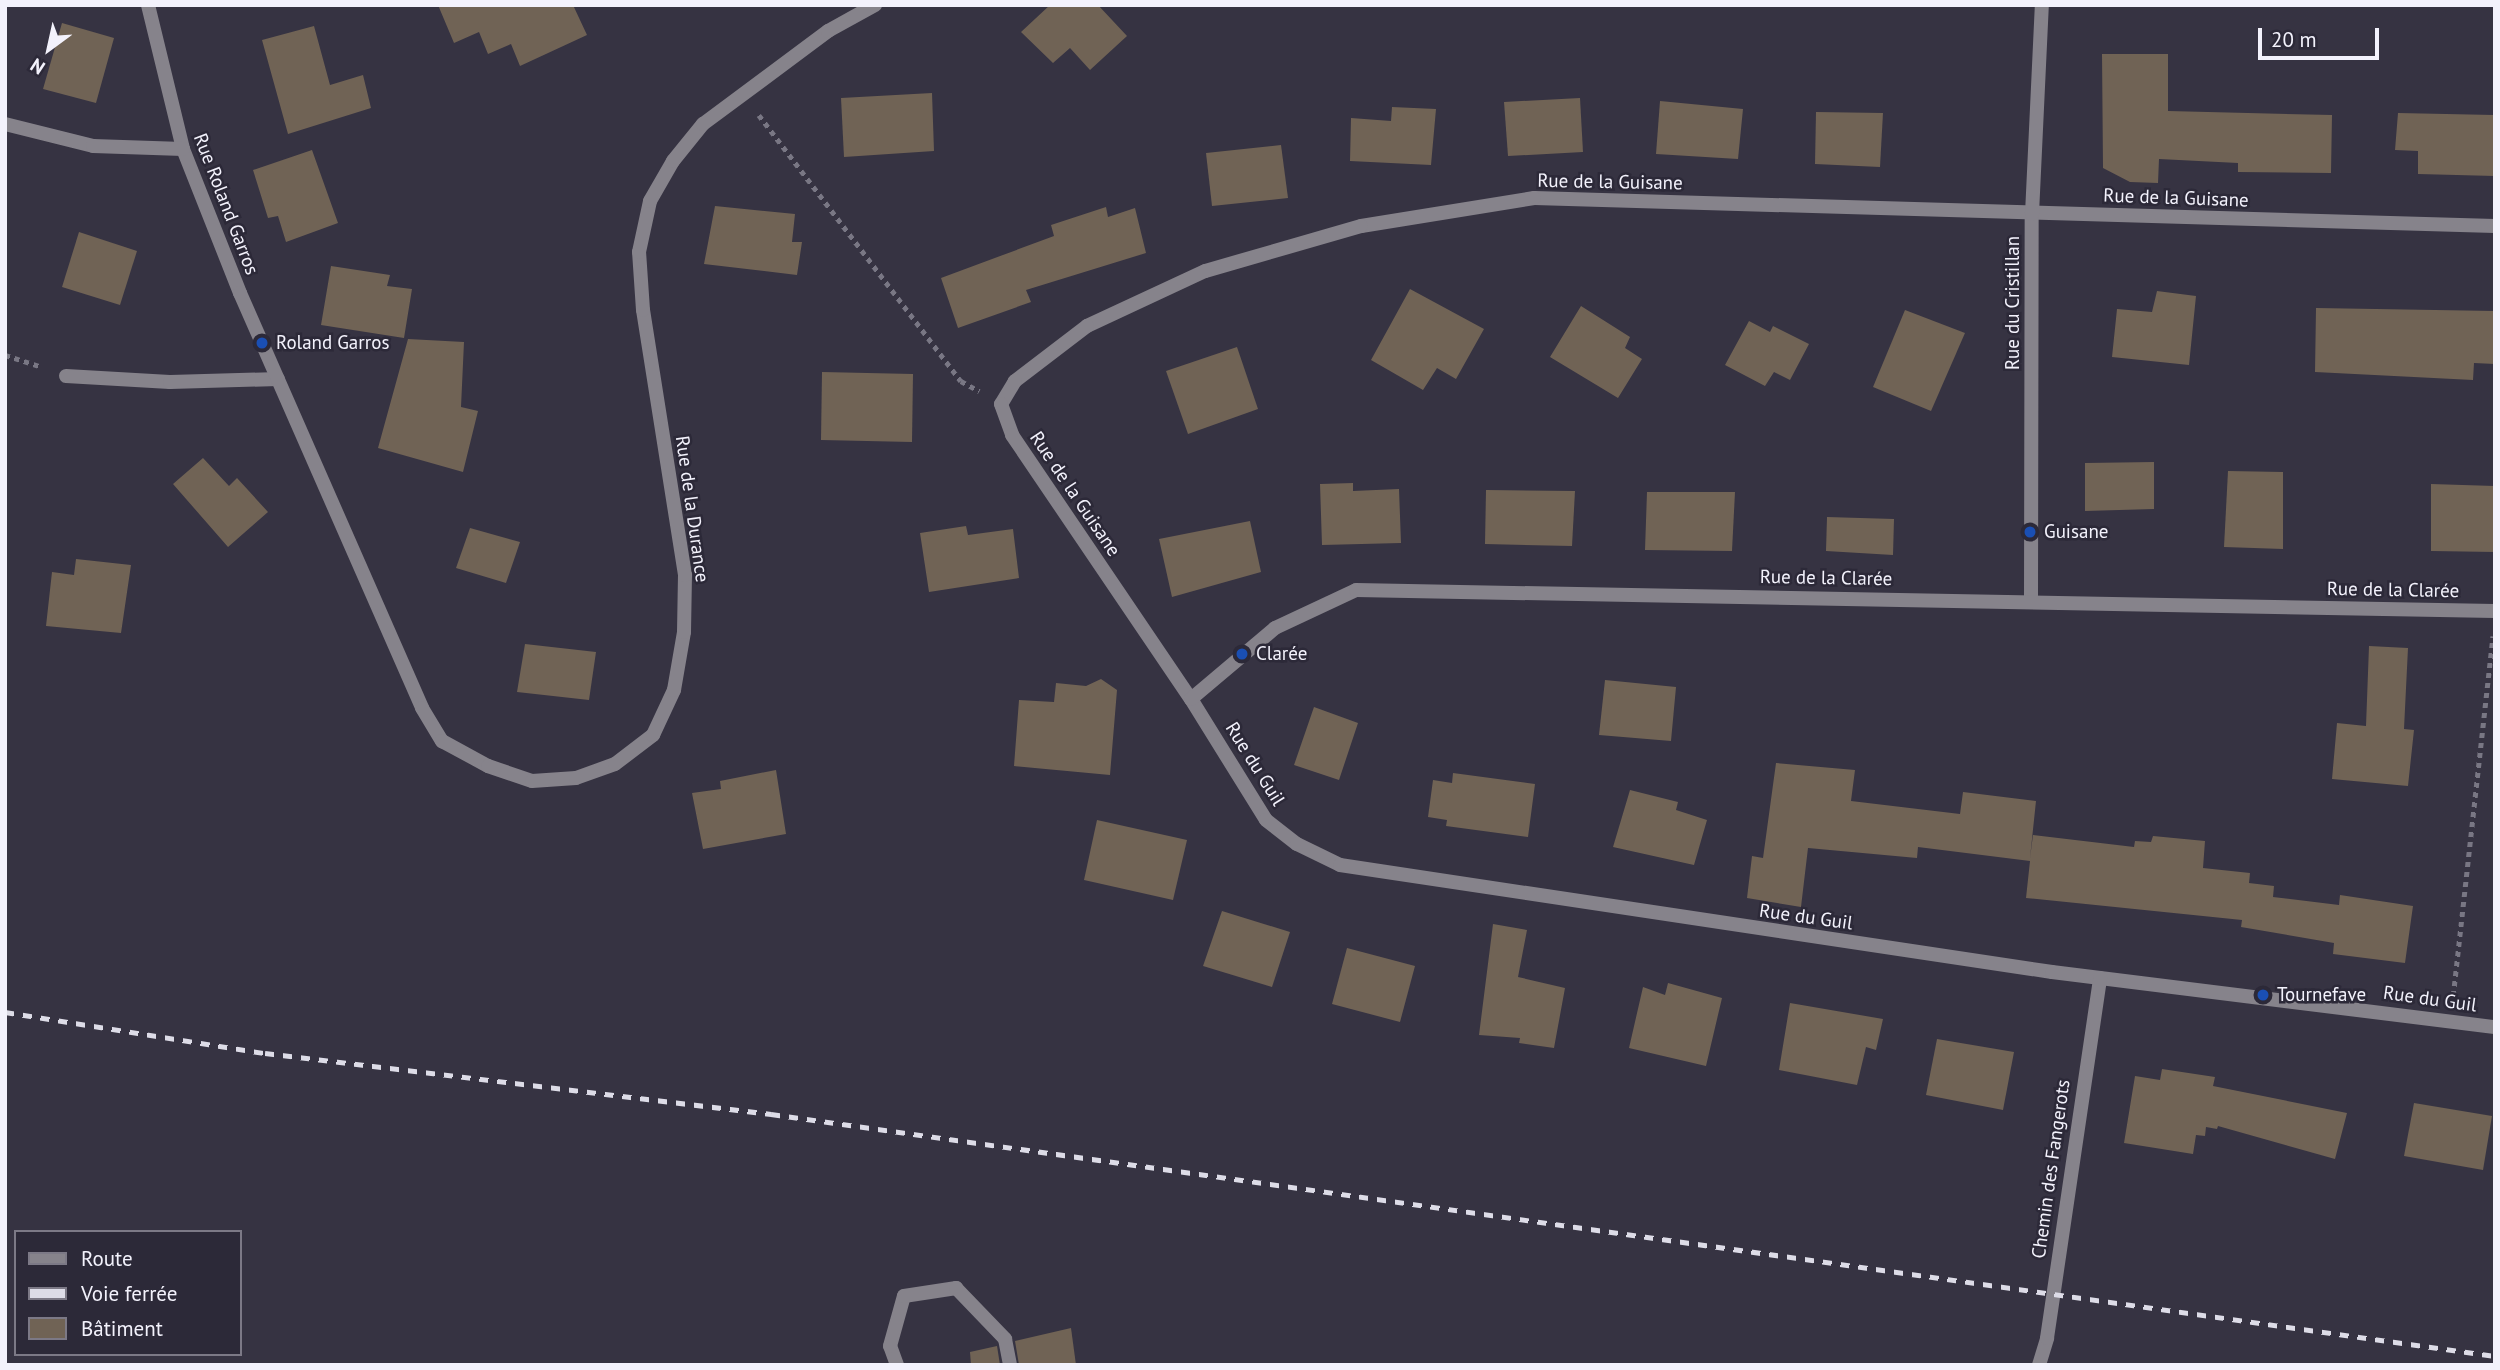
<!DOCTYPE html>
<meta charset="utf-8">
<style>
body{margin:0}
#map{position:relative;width:2500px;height:1370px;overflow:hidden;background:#363342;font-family:"PT Sans",sans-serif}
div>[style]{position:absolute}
.building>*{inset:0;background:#706355}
.path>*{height:4.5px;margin-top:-2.25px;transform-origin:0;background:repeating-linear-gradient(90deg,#797784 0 5px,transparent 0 10px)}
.lane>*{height:14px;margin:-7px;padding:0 7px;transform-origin:7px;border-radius:7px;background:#86838b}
.street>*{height:14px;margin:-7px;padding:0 7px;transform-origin:7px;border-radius:7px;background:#86838b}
.rail>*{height:5px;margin-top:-2.5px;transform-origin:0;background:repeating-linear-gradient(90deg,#dddce7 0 9px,transparent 0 18px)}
.dots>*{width:19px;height:19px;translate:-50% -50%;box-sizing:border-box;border:4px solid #2c2938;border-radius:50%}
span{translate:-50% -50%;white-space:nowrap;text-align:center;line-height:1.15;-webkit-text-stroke:5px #2c2938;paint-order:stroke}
.street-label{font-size:19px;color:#f3f2fc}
.poi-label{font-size:19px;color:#f3f2fc}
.left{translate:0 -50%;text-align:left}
.frame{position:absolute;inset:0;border:7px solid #f3f2fc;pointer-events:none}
.legend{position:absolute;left:14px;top:1230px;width:228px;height:126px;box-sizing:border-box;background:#2c2938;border:2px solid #7c7986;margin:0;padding:9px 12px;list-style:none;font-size:21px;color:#f3f2fc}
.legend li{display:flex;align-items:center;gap:14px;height:35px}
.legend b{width:35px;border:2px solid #7c7986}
.north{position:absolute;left:14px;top:14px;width:70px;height:70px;-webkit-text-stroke:5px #2c2938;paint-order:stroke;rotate:213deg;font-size:19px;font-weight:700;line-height:28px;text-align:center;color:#f3f2fc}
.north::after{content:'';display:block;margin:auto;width:24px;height:32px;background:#f3f2fc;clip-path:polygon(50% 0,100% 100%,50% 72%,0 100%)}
.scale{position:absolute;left:2258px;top:28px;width:121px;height:32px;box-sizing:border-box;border:4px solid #f3f2fc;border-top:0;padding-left:9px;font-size:21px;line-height:24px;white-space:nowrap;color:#f3f2fc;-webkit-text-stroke:5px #2c2938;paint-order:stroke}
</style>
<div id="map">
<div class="building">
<i style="clip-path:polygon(438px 5px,573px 5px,587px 35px,520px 66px,511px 44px,488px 54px,479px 32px,454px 43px)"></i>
<i style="clip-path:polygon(1050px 5px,1098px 5px,1127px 36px,1090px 70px,1070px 48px,1053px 63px,1021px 32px)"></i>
<i style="clip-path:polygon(62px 23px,114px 38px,96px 103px,43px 89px)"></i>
<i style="clip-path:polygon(314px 26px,330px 85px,363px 75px,371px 108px,288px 134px,262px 40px)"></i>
<i style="clip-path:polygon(2102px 54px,2168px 54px,2168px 111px,2332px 115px,2331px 173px,2238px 172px,2238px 163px,2159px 159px,2158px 183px,2130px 182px,2103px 168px)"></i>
<i style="clip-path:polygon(932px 93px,934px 151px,844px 157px,841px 98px)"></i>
<i style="clip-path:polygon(1580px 98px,1583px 152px,1508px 156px,1504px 102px)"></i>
<i style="clip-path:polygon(1660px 101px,1743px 109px,1738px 159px,1656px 154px)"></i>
<i style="clip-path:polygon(1392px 107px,1436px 109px,1431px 165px,1350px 161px,1351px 118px,1391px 121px)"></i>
<i style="clip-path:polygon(1816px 112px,1883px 113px,1880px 167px,1815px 164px)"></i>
<i style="clip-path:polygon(2398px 113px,2494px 115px,2495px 176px,2418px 174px,2418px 151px,2395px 150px)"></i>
<i style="clip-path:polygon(1281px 145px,1288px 198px,1212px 206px,1206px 153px)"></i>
<i style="clip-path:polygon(312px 150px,338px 223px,286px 242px,278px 216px,268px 218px,253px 170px)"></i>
<i style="clip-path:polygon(715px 206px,795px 214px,792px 242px,802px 242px,797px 275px,704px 264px)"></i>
<i style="clip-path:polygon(1106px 207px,1108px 217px,1135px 208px,1146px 253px,1026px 290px,1031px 302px,958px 328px,941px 278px,1054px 236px,1051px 225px)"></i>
<i style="clip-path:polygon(79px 232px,137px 251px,120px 305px,62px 287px)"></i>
<i style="clip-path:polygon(331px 266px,390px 275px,387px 286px,412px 289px,404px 338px,321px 325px)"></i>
<i style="clip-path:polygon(1410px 289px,1484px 329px,1456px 379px,1437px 368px,1423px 390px,1371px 360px)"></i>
<i style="clip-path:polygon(2157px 291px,2196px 296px,2189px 365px,2112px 357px,2117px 309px,2152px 312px)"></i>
<i style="clip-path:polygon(1581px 306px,1630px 337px,1625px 348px,1642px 359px,1618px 398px,1550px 357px)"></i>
<i style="clip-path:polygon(2316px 308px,2495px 311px,2495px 364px,2474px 363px,2473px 380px,2315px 372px)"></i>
<i style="clip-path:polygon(1905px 310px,1965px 333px,1931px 411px,1873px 387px)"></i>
<i style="clip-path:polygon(1749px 321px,1770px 332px,1773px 326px,1809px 344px,1790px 380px,1774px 372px,1765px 386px,1725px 365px)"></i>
<i style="clip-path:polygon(408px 339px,464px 342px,461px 407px,478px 411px,463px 472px,378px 448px)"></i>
<i style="clip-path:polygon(1237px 347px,1258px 409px,1188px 434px,1166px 371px)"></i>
<i style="clip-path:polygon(822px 372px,913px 374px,912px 442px,821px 440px)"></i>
<i style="clip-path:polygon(203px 458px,229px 486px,237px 478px,268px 512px,228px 547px,173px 484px)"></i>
<i style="clip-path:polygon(2154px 462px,2154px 509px,2085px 511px,2085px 463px)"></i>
<i style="clip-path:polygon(2228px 471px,2283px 472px,2283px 549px,2224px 547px)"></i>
<i style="clip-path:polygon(1353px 483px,1353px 491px,1399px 489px,1401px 543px,1322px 545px,1320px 484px)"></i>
<i style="clip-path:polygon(2431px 484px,2495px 486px,2495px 552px,2431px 551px)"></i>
<i style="clip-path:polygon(1486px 490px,1575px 491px,1572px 546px,1485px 544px)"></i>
<i style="clip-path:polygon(1647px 492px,1735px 492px,1732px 551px,1645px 550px)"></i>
<i style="clip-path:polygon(1827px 517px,1894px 519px,1893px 555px,1826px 551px)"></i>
<i style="clip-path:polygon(1250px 521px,1261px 572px,1172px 597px,1159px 539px)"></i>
<i style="clip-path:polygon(966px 526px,968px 535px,1013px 529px,1019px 578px,929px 592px,920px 533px)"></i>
<i style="clip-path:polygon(470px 528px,520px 542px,506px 583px,456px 568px)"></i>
<i style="clip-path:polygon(76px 559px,131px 565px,121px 633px,46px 626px,52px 572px,74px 575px)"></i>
<i style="clip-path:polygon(525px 644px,596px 652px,589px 700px,517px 692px)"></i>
<i style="clip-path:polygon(2369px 646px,2408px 648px,2404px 729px,2414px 730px,2408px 786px,2332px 779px,2337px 723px,2366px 726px)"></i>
<i style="clip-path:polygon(1101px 679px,1117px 690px,1110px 775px,1014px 766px,1019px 700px,1054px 702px,1056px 683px,1086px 686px)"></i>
<i style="clip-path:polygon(1605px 680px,1676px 687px,1671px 741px,1599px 735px)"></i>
<i style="clip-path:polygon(1314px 707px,1358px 723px,1339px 780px,1294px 765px)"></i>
<i style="clip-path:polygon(1776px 763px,1855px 770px,1851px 801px,1960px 814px,1963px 792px,2036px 801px,2030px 858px,2033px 835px,2134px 847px,2135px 841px,2151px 842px,2153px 836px,2205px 841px,2203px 868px,2250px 873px,2249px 883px,2274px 886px,2273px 897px,2339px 905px,2340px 895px,2413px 906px,2405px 963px,2333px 954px,2334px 943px,2241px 927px,2242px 920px,2026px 898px,2030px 861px,1918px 847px,1917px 858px,1808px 848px,1801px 907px,1747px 898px,1752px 856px,1763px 858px)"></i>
<i style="clip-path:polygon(776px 770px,786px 834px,703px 849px,692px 793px,721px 789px,720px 781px)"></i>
<i style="clip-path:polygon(1453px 773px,1535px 784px,1528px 837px,1446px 826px,1447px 820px,1428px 817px,1433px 780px,1452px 783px)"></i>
<i style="clip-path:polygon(1630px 790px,1678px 802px,1676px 810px,1707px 820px,1694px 865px,1613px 847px)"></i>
<i style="clip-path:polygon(1097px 820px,1187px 840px,1173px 900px,1084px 880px)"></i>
<i style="clip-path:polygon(1222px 911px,1290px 932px,1272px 987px,1203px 966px)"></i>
<i style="clip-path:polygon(1493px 924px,1527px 930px,1518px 977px,1565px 988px,1554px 1048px,1519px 1043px,1520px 1038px,1479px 1035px)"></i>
<i style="clip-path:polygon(1347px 948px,1415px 966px,1400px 1022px,1332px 1004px)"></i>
<i style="clip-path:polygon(1668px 983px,1722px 998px,1706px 1066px,1629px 1048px,1643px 987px,1665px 995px)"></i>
<i style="clip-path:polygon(1790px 1003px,1883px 1019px,1876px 1050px,1866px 1047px,1857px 1085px,1779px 1070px)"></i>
<i style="clip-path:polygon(1937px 1039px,2014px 1052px,2003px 1110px,1926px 1095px)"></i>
<i style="clip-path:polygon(2162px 1069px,2215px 1077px,2213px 1086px,2347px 1113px,2335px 1159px,2218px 1126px,2217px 1129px,2206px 1127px,2205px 1136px,2196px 1135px,2193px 1154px,2124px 1143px,2135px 1076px,2160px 1080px)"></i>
<i style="clip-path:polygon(2414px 1103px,2492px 1116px,2483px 1170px,2404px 1156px)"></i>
<i style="clip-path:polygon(1071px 1328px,1076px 1365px,1019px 1365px,1015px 1341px)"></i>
<i style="clip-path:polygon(997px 1346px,1000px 1365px,971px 1365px,970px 1352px)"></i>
</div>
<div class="path">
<i style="left:759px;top:115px;width:334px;rotate:52.8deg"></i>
<i style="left:961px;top:381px;width:21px;rotate:29deg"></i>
<i style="left:5px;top:355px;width:38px;rotate:18deg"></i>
<i style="left:2453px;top:996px;width:362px;rotate:-83.7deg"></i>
</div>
<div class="lane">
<i style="left:66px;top:376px;width:104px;rotate:3.3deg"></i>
<i style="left:170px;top:382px;width:108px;rotate:-1.6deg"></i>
</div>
<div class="street">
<i style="left:148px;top:5px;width:148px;rotate:76.3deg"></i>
<i style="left:183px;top:149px;width:155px;rotate:68.4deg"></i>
<i style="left:240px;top:293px;width:453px;rotate:66.3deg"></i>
<i style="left:422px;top:708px;width:39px;rotate:59deg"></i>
<i style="left:442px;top:741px;width:52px;rotate:28.5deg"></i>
<i style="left:488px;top:766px;width:46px;rotate:18.8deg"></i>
<i style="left:532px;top:781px;width:44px;rotate:-3.9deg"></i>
<i style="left:576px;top:778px;width:41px;rotate:-19.7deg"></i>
<i style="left:615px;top:764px;width:48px;rotate:-37.3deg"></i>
<i style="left:653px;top:735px;width:50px;rotate:-65deg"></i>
<i style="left:674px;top:690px;width:59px;rotate:-80.2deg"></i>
<i style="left:684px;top:632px;width:57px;rotate:-89deg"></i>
<i style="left:685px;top:575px;width:268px;rotate:-99deg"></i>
<i style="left:643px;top:310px;width:58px;rotate:-93.9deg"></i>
<i style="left:639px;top:252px;width:52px;rotate:-77.8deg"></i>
<i style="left:650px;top:201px;width:46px;rotate:-60.1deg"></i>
<i style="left:673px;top:161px;width:48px;rotate:-51deg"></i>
<i style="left:703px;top:124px;width:156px;rotate:-36.6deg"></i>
<i style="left:828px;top:31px;width:54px;rotate:-29deg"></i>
<i style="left:5px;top:124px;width:91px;rotate:14deg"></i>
<i style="left:93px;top:146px;width:90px;rotate:1.9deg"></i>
<i style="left:2495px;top:226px;width:961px;rotate:-178.33deg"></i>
<i style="left:1534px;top:198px;width:175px;rotate:170.8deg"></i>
<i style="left:1361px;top:226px;width:162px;rotate:163.9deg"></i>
<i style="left:1205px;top:271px;width:130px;rotate:155deg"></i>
<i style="left:1087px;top:326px;width:91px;rotate:142.6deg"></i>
<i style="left:1015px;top:381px;width:27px;rotate:121deg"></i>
<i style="left:1001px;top:404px;width:33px;rotate:70deg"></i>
<i style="left:1012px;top:435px;width:319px;rotate:55.9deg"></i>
<i style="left:1191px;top:699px;width:142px;rotate:58.2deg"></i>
<i style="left:1266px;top:820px;width:39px;rotate:38deg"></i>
<i style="left:1297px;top:844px;width:48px;rotate:26deg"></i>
<i style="left:1340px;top:865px;width:720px;rotate:8.55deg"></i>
<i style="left:2052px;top:972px;width:446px;rotate:7.1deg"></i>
<i style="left:2031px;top:601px;width:387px;rotate:-89.9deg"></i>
<i style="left:2032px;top:214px;width:209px;rotate:-87.3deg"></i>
<i style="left:1191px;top:699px;width:110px;rotate:-40.2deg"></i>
<i style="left:1275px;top:628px;width:89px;rotate:-25.1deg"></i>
<i style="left:1356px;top:590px;width:1139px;rotate:1.06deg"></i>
<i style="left:897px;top:1365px;width:20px;rotate:-110deg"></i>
<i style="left:890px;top:1346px;width:52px;rotate:-74.4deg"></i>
<i style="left:904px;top:1296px;width:53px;rotate:-8.7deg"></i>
<i style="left:956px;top:1288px;width:71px;rotate:46.1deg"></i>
<i style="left:1005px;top:1339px;width:26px;rotate:79deg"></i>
<i style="left:2039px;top:1365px;width:28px;rotate:-73deg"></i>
<i style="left:2047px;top:1338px;width:364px;rotate:-81.6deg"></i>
</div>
<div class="rail">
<i style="left:5px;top:1012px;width:263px;rotate:9deg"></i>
<i style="left:265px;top:1053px;width:510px;rotate:6.87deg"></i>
<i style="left:771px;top:1114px;width:1741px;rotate:7.99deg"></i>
</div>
<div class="dots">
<i style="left:262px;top:343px;background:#1a4fb4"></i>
<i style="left:2030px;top:532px;background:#1a4fb4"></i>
<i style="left:1242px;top:654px;background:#1a4fb4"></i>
<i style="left:2263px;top:995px;background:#1a4fb4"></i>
</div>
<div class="street-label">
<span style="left:1610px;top:182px;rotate:1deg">Rue de la Guisane</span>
<span style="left:2176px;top:198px;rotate:2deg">Rue de la Guisane</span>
<span style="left:226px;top:204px;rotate:69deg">Rue Roland Garros</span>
<span style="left:2013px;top:303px;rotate:-90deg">Rue du Cristillan</span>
<span style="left:1075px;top:494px;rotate:56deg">Rue de la Guisane</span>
<span style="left:692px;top:509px;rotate:82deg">Rue de la Durance</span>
<span style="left:1826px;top:578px;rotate:1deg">Rue de la Clarée</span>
<span style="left:2393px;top:590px;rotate:1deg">Rue de la Clarée</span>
<span style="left:1255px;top:764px;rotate:58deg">Rue du Guil</span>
<span style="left:1806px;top:917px;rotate:8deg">Rue du Guil</span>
<span style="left:2430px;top:999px;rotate:8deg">Rue du Guil</span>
<span style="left:2051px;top:1169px;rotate:-82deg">Chemin des Fangerots</span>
</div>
<div class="poi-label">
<span class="left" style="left:276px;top:343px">Roland Garros</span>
<span class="left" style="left:2044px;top:532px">Guisane</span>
<span class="left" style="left:1256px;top:654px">Clarée</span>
<span class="left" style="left:2277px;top:995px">Tournefave</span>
</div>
<div class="frame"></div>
<ul class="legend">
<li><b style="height:9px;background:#86838b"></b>Route</li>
<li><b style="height:9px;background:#dddce7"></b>Voie ferrée</li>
<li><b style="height:19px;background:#706355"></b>Bâtiment</li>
</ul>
<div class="north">N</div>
<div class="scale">20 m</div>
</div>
